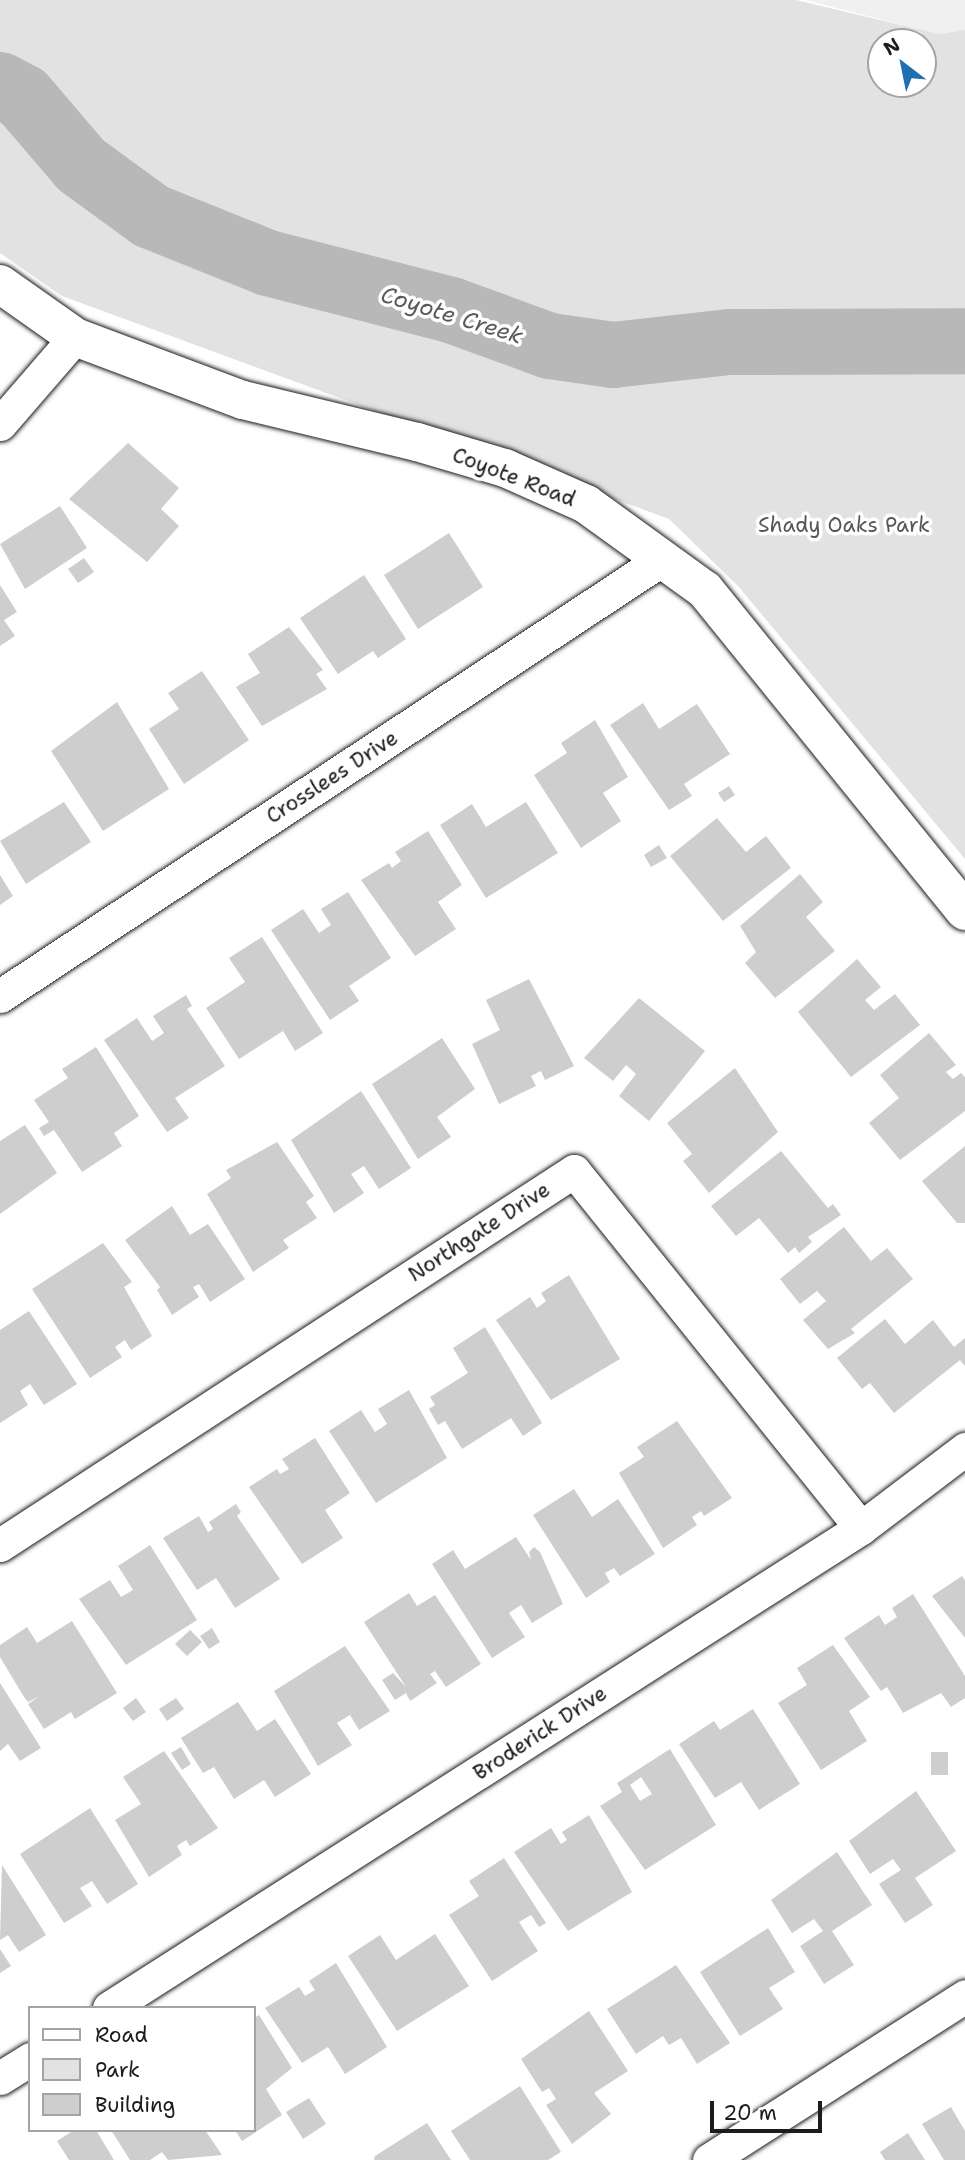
<!DOCTYPE html>
<style>
body{margin:0}
#map{position:relative;width:965px;height:2160px;overflow:hidden;background:#fff;font-family:"Shantell Sans",sans-serif}
div>[style]{position:absolute}
.built>*{inset:0;background:#f0f0f0}
.green>*{inset:0;background:#e2e2e2}
.river>*{height:66px;margin:-33px;padding:0 33px;transform-origin:33px;border-radius:33px;background:#b8b8b8}
.building>*{inset:0;background:#cecece}
.roads{filter:drop-shadow(0 0 2px #1c1c1c) drop-shadow(0 0 2px #1c1c1c)}
.minor>*{height:33px;margin:-16.5px;padding:0 16.5px;transform-origin:16.5px;border-radius:16.5px;background:#fff}
.tertiary>*{height:38px;margin:-19px;padding:0 19px;transform-origin:19px;border-radius:19px;background:#fff}
span{translate:-50% -50%;white-space:nowrap;text-align:center;line-height:1.15;-webkit-text-stroke:7px #fff;paint-order:stroke}
.street-label{font-size:21px;color:#1c1c1c}
.park-label{font-size:21px;color:#575757}
.water-label{font-size:23px;color:#5a5a5a;font-style:italic}
.legend{position:absolute;left:28px;top:2006px;width:228px;height:126px;box-sizing:border-box;background:#fff;border:2px solid #a4a4a4;margin:0;padding:9px 12px;list-style:none;font-size:21px;color:#1c1c1c}
.legend li{display:flex;align-items:center;gap:14px;height:35px}
.legend b{width:35px;border:2px solid #a4a4a4}
.north{position:absolute;left:867px;top:28px;width:70px;height:70px;box-sizing:border-box;background:#fff;border:2px solid #a4a4a4;border-radius:50%;rotate:328deg;font-size:19px;font-weight:700;line-height:28px;text-align:center;color:#1c1c1c}
.north::after{content:'';display:block;margin:auto;width:24px;height:32px;background:#1f6fb2;clip-path:polygon(50% 0,100% 100%,50% 72%,0 100%)}
.scale{position:absolute;left:710px;top:2101px;width:112px;height:32px;box-sizing:border-box;border:4px solid #1c1c1c;border-top:0;padding-left:9px;font-size:21px;line-height:24px;white-space:nowrap;color:#1c1c1c;-webkit-text-stroke:5px #fff;paint-order:stroke}
</style>
<div id="map">
<div class="built">
<i style="clip-path:polygon(805px 0,965px 0,965px 30px,938px 34px)"></i>
</div>
<div class="green">
<i style="clip-path:polygon(evenodd,0 0,796px 0,939px 34px,965px 30px,965px 859px,738px 586px,669px 519px,62px 296px,0 253px,0 0,881px 42px,923px 42px,923px 84px,881px 84px,881px 42px)"></i>
</div>
<div class="river">
<i style="left:0;top:85px;width:26px;rotate:28deg"></i>
<i style="left:23px;top:97px;width:89px;rotate:49.5deg"></i>
<i style="left:81px;top:165px;width:87px;rotate:36.1deg"></i>
<i style="left:151px;top:216px;width:126px;rotate:21.9deg"></i>
<i style="left:268px;top:263px;width:189px;rotate:14.4deg"></i>
<i style="left:451px;top:310px;width:105px;rotate:20deg"></i>
<i style="left:550px;top:346px;width:64px;rotate:8.1deg"></i>
<i style="left:613px;top:355px;width:117px;rotate:-6.4deg"></i>
<i style="left:729px;top:342px;width:236px;rotate:-0.2deg"></i>
</div>
<div class="building">
<i style="clip-path:polygon(128px 443px,179px 488px,161px 509px,179px 526px,147px 562px,69px 499px)"></i>
<i style="clip-path:polygon(60px 506px,87px 548px,25px 589px,0 544px)"></i>
<i style="clip-path:polygon(449px 533px,483px 587px,418px 629px,384px 575px)"></i>
<i style="clip-path:polygon(84px 558px,94px 572px,78px 583px,68px 569px)"></i>
<i style="clip-path:polygon(364px 575px,406px 639px,378px 658px,373px 651px,338px 674px,300px 618px)"></i>
<i style="clip-path:polygon(0 585px,17px 612px,4px 620px,15px 636px,0 646px)"></i>
<i style="clip-path:polygon(289px 627px,323px 670px,316px 674px,327px 689px,262px 726px,236px 687px,260px 673px,248px 654px)"></i>
<i style="clip-path:polygon(202px 671px,249px 740px,184px 784px,149px 729px,179px 709px,168px 693px)"></i>
<i style="clip-path:polygon(117px 702px,169px 789px,103px 831px,51px 751px)"></i>
<i style="clip-path:polygon(643px 703px,659px 729px,697px 704px,730px 754px,684px 784px,692px 796px,669px 810px,610px 725px)"></i>
<i style="clip-path:polygon(595px 720px,628px 777px,603px 793px,621px 821px,581px 848px,534px 775px,567px 753px,561px 743px)"></i>
<i style="clip-path:polygon(729px 786px,735px 795px,724px 802px,718px 793px)"></i>
<i style="clip-path:polygon(64px 802px,91px 842px,26px 884px,0 841px)"></i>
<i style="clip-path:polygon(526px 802px,558px 853px,486px 898px,440px 825px,472px 804px,486px 827px)"></i>
<i style="clip-path:polygon(717px 818px,746px 852px,766px 836px,791px 868px,723px 921px,670px 856px)"></i>
<i style="clip-path:polygon(428px 831px,462px 885px,438px 902px,456px 929px,415px 956px,361px 880px,389px 863px,392px 868px,401px 861px,395px 852px)"></i>
<i style="clip-path:polygon(659px 845px,667px 858px,651px 867px,644px 855px)"></i>
<i style="clip-path:polygon(800px 874px,823px 902px,806px 917px,835px 951px,775px 998px,745px 963px,756px 952px,740px 926px)"></i>
<i style="clip-path:polygon(0 875px,13px 896px,0 905px)"></i>
<i style="clip-path:polygon(348px 892px,391px 958px,349px 986px,359px 1001px,330px 1020px,271px 930px,303px 909px,319px 933px,331px 925px,321px 909px)"></i>
<i style="clip-path:polygon(262px 937px,323px 1033px,295px 1051px,283px 1031px,239px 1059px,206px 1008px,245px 982px,229px 958px)"></i>
<i style="clip-path:polygon(857px 959px,881px 987px,865px 1000px,874px 1010px,895px 994px,920px 1025px,851px 1077px,798px 1012px)"></i>
<i style="clip-path:polygon(529px 979px,574px 1066px,545px 1080px,541px 1071px,531px 1076px,536px 1086px,499px 1104px,472px 1044px,500px 1030px,486px 1000px)"></i>
<i style="clip-path:polygon(186px 995px,192px 1006px,187px 1009px,225px 1066px,175px 1098px,189px 1118px,167px 1132px,104px 1040px,137px 1018px,152px 1041px,164px 1033px,153px 1016px)"></i>
<i style="clip-path:polygon(639px 998px,705px 1051px,649px 1121px,619px 1096px,636px 1074px,626px 1065px,613px 1081px,584px 1058px)"></i>
<i style="clip-path:polygon(929px 1033px,956px 1065px,946px 1072px,953px 1079px,961px 1073px,965px 1077px,965px 1111px,900px 1160px,869px 1123px,899px 1098px,880px 1075px)"></i>
<i style="clip-path:polygon(442px 1038px,475px 1089px,437px 1117px,451px 1137px,418px 1159px,372px 1084px)"></i>
<i style="clip-path:polygon(96px 1047px,139px 1116px,114px 1133px,122px 1146px,82px 1172px,54px 1130px,44px 1136px,39px 1128px,49px 1122px,34px 1100px,68px 1078px,62px 1069px)"></i>
<i style="clip-path:polygon(735px 1068px,778px 1132px,709px 1193px,683px 1161px,692px 1154px,667px 1123px)"></i>
<i style="clip-path:polygon(361px 1091px,411px 1168px,379px 1189px,364px 1166px,351px 1174px,364px 1193px,334px 1213px,291px 1140px)"></i>
<i style="clip-path:polygon(25px 1125px,57px 1173px,0 1214px,0 1141px)"></i>
<i style="clip-path:polygon(277px 1142px,314px 1196px,306px 1202px,317px 1218px,283px 1240px,289px 1248px,253px 1272px,207px 1194px,231px 1178px,226px 1170px)"></i>
<i style="clip-path:polygon(965px 1146px,965px 1223px,957px 1223px,922px 1181px)"></i>
<i style="clip-path:polygon(781px 1151px,828px 1208px,833px 1204px,841px 1215px,808px 1237px,812px 1242px,799px 1253px,795px 1247px,788px 1253px,759px 1218px,736px 1236px,711px 1206px)"></i>
<i style="clip-path:polygon(172px 1206px,190px 1235px,208px 1224px,245px 1279px,210px 1302px,199px 1284px,193px 1287px,199px 1297px,172px 1315px,157px 1290px,160px 1287px,125px 1240px)"></i>
<i style="clip-path:polygon(844px 1227px,871px 1261px,887px 1248px,913px 1279px,851px 1329px,855px 1333px,828px 1349px,803px 1320px,826px 1301px,817px 1291px,800px 1304px,780px 1279px)"></i>
<i style="clip-path:polygon(103px 1243px,132px 1282px,124px 1287px,152px 1336px,131px 1350px,125px 1340px,115px 1347px,122px 1357px,90px 1378px,32px 1289px)"></i>
<i style="clip-path:polygon(569px 1275px,620px 1359px,551px 1400px,496px 1320px,530px 1297px,537px 1308px,546px 1301px,541px 1293px)"></i>
<i style="clip-path:polygon(29px 1311px,77px 1384px,44px 1405px,30px 1384px,20px 1391px,28px 1405px,0 1423px,0 1330px)"></i>
<i style="clip-path:polygon(885px 1319px,905px 1344px,933px 1320px,954px 1347px,965px 1338px,965px 1366px,960px 1360px,894px 1413px,870px 1383px,862px 1389px,837px 1358px)"></i>
<i style="clip-path:polygon(485px 1327px,542px 1423px,523px 1436px,511px 1418px,462px 1449px,445px 1421px,438px 1425px,429px 1409px,435px 1405px,430px 1397px,468px 1373px,453px 1348px)"></i>
<i style="clip-path:polygon(409px 1390px,447px 1458px,376px 1503px,329px 1431px,361px 1410px,375px 1432px,387px 1424px,378px 1409px)"></i>
<i style="clip-path:polygon(677px 1421px,732px 1498px,704px 1516px,701px 1511px,692px 1517px,697px 1525px,663px 1548px,619px 1473px,644px 1457px,637px 1447px)"></i>
<i style="clip-path:polygon(315px 1438px,350px 1493px,325px 1510px,343px 1538px,302px 1564px,249px 1487px,277px 1469px,280px 1474px,289px 1469px,282px 1459px)"></i>
<i style="clip-path:polygon(574px 1489px,592px 1517px,618px 1499px,655px 1554px,620px 1576px,614px 1568px,605px 1573px,610px 1582px,586px 1598px,533px 1515px)"></i>
<i style="clip-path:polygon(236px 1504px,241px 1512px,237px 1516px,280px 1579px,235px 1608px,216px 1578px,197px 1590px,163px 1538px,199px 1516px,208px 1532px,213px 1529px,209px 1522px)"></i>
<i style="clip-path:polygon(516px 1537px,531px 1560px,529px 1552px,534px 1547px,540px 1552px,563px 1604px,532px 1623px,521px 1605px,509px 1613px,525px 1637px,492px 1658px,432px 1564px,453px 1550px,465px 1569px)"></i>
<i style="clip-path:polygon(150px 1545px,197px 1620px,126px 1665px,79px 1599px,110px 1580px,121px 1597px,133px 1590px,118px 1566px)"></i>
<i style="clip-path:polygon(962px 1576px,965px 1580px,965px 1638px,932px 1596px)"></i>
<i style="clip-path:polygon(409px 1593px,417px 1606px,435px 1595px,481px 1664px,446px 1687px,435px 1671px,430px 1674px,437px 1683px,410px 1701px,406px 1693px,395px 1700px,382px 1680px,393px 1673px,406px 1687px,364px 1622px)"></i>
<i style="clip-path:polygon(913px 1594px,965px 1676px,965px 1698px,951px 1707px,941px 1693px,903px 1713px,887px 1687px,881px 1691px,844px 1638px,879px 1615px,885px 1625px,897px 1617px,892px 1608px)"></i>
<i style="clip-path:polygon(72px 1621px,117px 1693px,75px 1719px,71px 1712px,44px 1729px,28px 1704px,40px 1696px,28px 1702px,24px 1697px,0 1657px,0 1645px,27px 1627px,37px 1643px)"></i>
<i style="clip-path:polygon(212px 1628px,220px 1642px,209px 1649px,200px 1636px)"></i>
<i style="clip-path:polygon(190px 1630px,202px 1642px,187px 1656px,175px 1644px)"></i>
<i style="clip-path:polygon(833px 1645px,870px 1697px,849px 1711px,867px 1741px,821px 1770px,778px 1703px,807px 1685px,797px 1668px)"></i>
<i style="clip-path:polygon(345px 1646px,390px 1711px,359px 1730px,350px 1715px,337px 1723px,352px 1745px,318px 1766px,274px 1691px)"></i>
<i style="clip-path:polygon(0 1683px,41px 1748px,20px 1761px,8px 1744px,0 1751px)"></i>
<i style="clip-path:polygon(136px 1698px,146px 1712px,133px 1721px,123px 1708px)"></i>
<i style="clip-path:polygon(176px 1698px,184px 1709px,167px 1721px,159px 1709px)"></i>
<i style="clip-path:polygon(238px 1702px,257px 1731px,275px 1719px,311px 1774px,275px 1797px,264px 1780px,234px 1799px,214px 1767px,203px 1773px,181px 1738px)"></i>
<i style="clip-path:polygon(753px 1709px,800px 1784px,759px 1810px,741px 1782px,715px 1798px,679px 1744px,714px 1721px,720px 1730px)"></i>
<i style="clip-path:polygon(181px 1747px,191px 1764px,182px 1770px,171px 1753px)"></i>
<i style="clip-path:polygon(evenodd,670px 1749px,716px 1825px,645px 1870px,600px 1806px,622px 1792px,617px 1783px,670px 1749px,641px 1777px,652px 1794px,640px 1801px,630px 1785px,641px 1777px)"></i>
<i style="clip-path:polygon(164px 1751px,218px 1828px,190px 1846px,186px 1840px,177px 1846px,182px 1855px,149px 1877px,115px 1820px,141px 1804px,123px 1777px)"></i>
<i style="clip-path:polygon(931px 1752px,948px 1752px,948px 1775px,931px 1775px)"></i>
<i style="clip-path:polygon(916px 1791px,956px 1851px,915px 1878px,933px 1905px,905px 1923px,879px 1884px,901px 1870px,893px 1859px,870px 1874px,849px 1841px)"></i>
<i style="clip-path:polygon(90px 1808px,138px 1884px,107px 1904px,92px 1881px,80px 1888px,92px 1906px,64px 1923px,20px 1854px)"></i>
<i style="clip-path:polygon(589px 1815px,632px 1892px,568px 1931px,514px 1852px,551px 1828px,561px 1844px,567px 1840px,562px 1832px)"></i>
<i style="clip-path:polygon(837px 1852px,872px 1905px,832px 1931px,854px 1965px,824px 1984px,800px 1946px,823px 1931px,814px 1919px,792px 1933px,771px 1900px)"></i>
<i style="clip-path:polygon(504px 1858px,546px 1923px,539px 1927px,531px 1915px,519px 1922px,538px 1951px,492px 1981px,449px 1915px,479px 1896px,469px 1881px)"></i>
<i style="clip-path:polygon(2px 1865px,46px 1935px,19px 1952px,8px 1935px,0 1940px)"></i>
<i style="clip-path:polygon(768px 1928px,795px 1972px,769px 1988px,783px 2009px,740px 2036px,700px 1972px)"></i>
<i style="clip-path:polygon(435px 1934px,469px 1986px,397px 2031px,348px 1956px,380px 1935px,396px 1960px)"></i>
<i style="clip-path:polygon(0 1949px,11px 1966px,0 1973px)"></i>
<i style="clip-path:polygon(336px 1963px,387px 2047px,345px 2074px,328px 2047px,302px 2063px,265px 2008px,299px 1987px,305px 1996px,315px 1990px,309px 1981px)"></i>
<i style="clip-path:polygon(676px 1965px,730px 2043px,697px 2064px,681px 2038px,669px 2045px,663px 2036px,636px 2054px,607px 2009px)"></i>
<i style="clip-path:polygon(589px 2011px,628px 2071px,594px 2093px,611px 2114px,572px 2144px,546px 2105px,556px 2099px,549px 2088px,542px 2092px,521px 2059px)"></i>
<i style="clip-path:polygon(259px 2015px,292px 2068px,266px 2089px,282px 2115px,242px 2141px,235px 2130px,254px 2130px,254px 2018px)"></i>
<i style="clip-path:polygon(520px 2086px,561px 2152px,548px 2160px,470px 2160px,451px 2131px)"></i>
<i style="clip-path:polygon(309px 2098px,326px 2124px,303px 2139px,286px 2112px)"></i>
<i style="clip-path:polygon(951px 2107px,965px 2131px,965px 2160px,944px 2160px,922px 2124px)"></i>
<i style="clip-path:polygon(427px 2123px,451px 2160px,374px 2160px,375px 2156px)"></i>
<i style="clip-path:polygon(74px 2130px,96px 2130px,114px 2160px,69px 2160px,57px 2141px)"></i>
<i style="clip-path:polygon(111px 2130px,205px 2130px,222px 2155px,168px 2160px,162px 2152px,150px 2160px,130px 2160px)"></i>
<i style="clip-path:polygon(908px 2133px,925px 2160px,885px 2160px,880px 2152px)"></i>
</div>
<div class="roads">
<div class="minor">
<i style="left:0;top:424px;width:115px;rotate:-49.2deg"></i>
<i style="left:0;top:996px;width:795px;rotate:-33.41deg"></i>
<i style="left:0;top:1545px;width:685px;rotate:-33.09deg"></i>
<i style="left:574px;top:1171px;width:458px;rotate:51.2deg"></i>
<i style="left:109px;top:2008px;width:892px;rotate:-32.55deg"></i>
<i style="left:861px;top:1528px;width:131px;rotate:-37.2deg"></i>
<i style="left:0;top:2078px;width:36px;rotate:-32deg"></i>
<i style="left:709px;top:2160px;width:304px;rotate:-32.6deg"></i>
</div>
<div class="tertiary">
<i style="left:0;top:284px;width:92px;rotate:35.2deg"></i>
<i style="left:75px;top:337px;width:179px;rotate:20.6deg"></i>
<i style="left:243px;top:400px;width:179px;rotate:13.6deg"></i>
<i style="left:417px;top:442px;width:92px;rotate:16.5deg"></i>
<i style="left:505px;top:468px;width:89px;rotate:24deg"></i>
<i style="left:586px;top:504px;width:147px;rotate:35.9deg"></i>
<i style="left:705px;top:590px;width:413px;rotate:51deg"></i>
</div>
</div>
<div class="street-label">
<span style="left:514px;top:477px;rotate:21deg">Coyote Road</span>
<span style="left:332px;top:777px;rotate:-33deg">Crosslees Drive</span>
<span style="left:479px;top:1232px;rotate:-33deg">Northgate Drive</span>
<span style="left:540px;top:1733px;rotate:-33deg">Broderick Drive</span>
</div>
<div class="park-label">
<span style="left:844px;top:525px">Shady Oaks Park</span>
</div>
<div class="water-label">
<span style="left:452px;top:315px;rotate:17deg">Coyote Creek</span>
</div>
<ul class="legend">
<li><b style="height:9px;background:#fff"></b>Road</li>
<li><b style="height:19px;background:#e2e2e2"></b>Park</li>
<li><b style="height:19px;background:#cecece"></b>Building</li>
</ul>
<div class="north">N</div>
<div class="scale">20 m</div>
</div>
